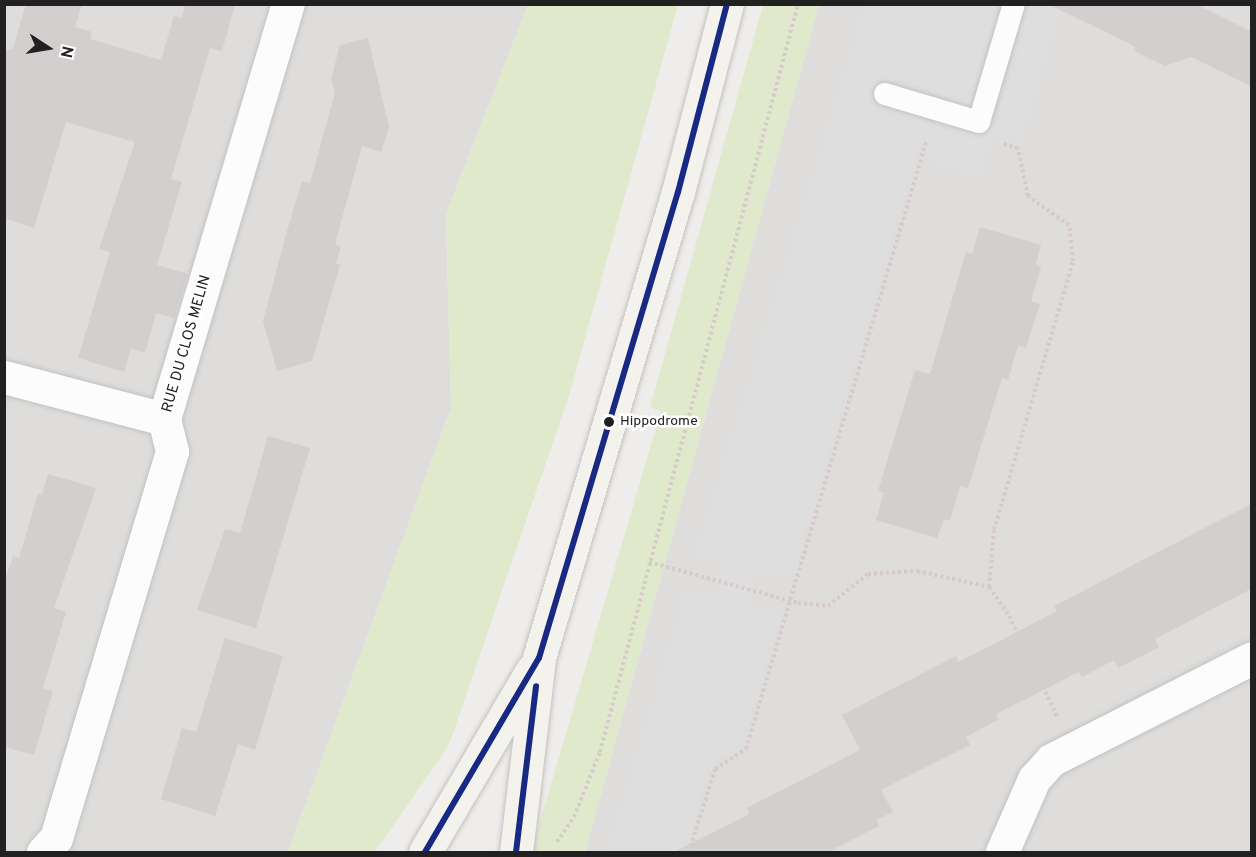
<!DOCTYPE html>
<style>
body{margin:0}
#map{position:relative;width:1256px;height:857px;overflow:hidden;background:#efedeb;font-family:Overpass,sans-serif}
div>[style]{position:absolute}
.residential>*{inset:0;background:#dedddc}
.grass>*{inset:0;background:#e1e9cd}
.parking>*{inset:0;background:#dfdede}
.building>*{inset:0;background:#d2cfce}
.path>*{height:4px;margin-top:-2px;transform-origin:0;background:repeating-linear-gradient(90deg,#d6caca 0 3px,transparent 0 6px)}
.roads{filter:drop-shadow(0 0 2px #c2c2c1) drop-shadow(0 0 2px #c2c2c1)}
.lane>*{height:22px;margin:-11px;padding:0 11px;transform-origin:11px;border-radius:11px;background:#fdfcfc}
.street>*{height:33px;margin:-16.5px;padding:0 16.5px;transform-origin:16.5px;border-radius:16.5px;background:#fdfcfc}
.secondary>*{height:33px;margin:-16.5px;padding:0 16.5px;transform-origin:16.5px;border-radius:16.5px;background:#f3f2ed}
.bus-1>*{height:6px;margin:-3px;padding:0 3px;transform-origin:3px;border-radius:3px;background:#172983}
.dots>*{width:16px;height:16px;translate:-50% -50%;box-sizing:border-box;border:3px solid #fff;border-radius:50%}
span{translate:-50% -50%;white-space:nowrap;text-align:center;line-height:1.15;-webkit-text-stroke:5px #fff;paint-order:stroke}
.bus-label{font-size:14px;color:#212121}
.left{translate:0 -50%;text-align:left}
.street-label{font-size:15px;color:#212121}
.frame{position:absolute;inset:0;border:6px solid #212121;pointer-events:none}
.north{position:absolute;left:18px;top:18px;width:60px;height:60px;-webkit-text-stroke:4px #fff;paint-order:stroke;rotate:102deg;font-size:16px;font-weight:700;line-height:24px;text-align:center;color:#212121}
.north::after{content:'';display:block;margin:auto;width:21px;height:27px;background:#212121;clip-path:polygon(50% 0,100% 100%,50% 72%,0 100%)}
</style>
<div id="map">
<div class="residential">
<i style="clip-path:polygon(5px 5px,528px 5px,446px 214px,451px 408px,288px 852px,5px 852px)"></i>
<i style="clip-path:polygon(819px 5px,1251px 5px,1251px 852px,585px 852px)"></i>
</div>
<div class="grass">
<i style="clip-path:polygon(528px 5px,678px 5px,569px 396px,449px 745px,375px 852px,288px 852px,451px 408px,446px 214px)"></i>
<i style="clip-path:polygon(763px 5px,819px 5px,585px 852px,531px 852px,661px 411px,650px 407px)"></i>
</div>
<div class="parking">
<i style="clip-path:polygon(865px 5px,1061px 5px,1022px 141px,992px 134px,982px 176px,939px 165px,919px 145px,789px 580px,757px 572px,748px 604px,780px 613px,741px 746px,708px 766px,683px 852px,607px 852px,686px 589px,717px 597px,726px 563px,695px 555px)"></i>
</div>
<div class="building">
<i style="clip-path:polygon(26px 4px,82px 4px,75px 27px,92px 32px,90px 39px,161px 60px,174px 16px,182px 18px,185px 4px,235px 4px,222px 51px,210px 48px,171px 179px,182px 182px,157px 265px,188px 274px,185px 282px,174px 318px,156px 313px,145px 353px,131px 348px,124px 372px,78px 358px,110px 252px,99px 249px,135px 142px,66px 122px,34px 228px,4px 218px,4px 52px,13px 48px)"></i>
<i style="clip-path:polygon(1048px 4px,1195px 4px,1251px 31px,1251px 86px,1191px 57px,1165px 66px,1136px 52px,1134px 46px)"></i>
<i style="clip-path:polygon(368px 38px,389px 127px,381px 152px,362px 146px,335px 244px,341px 246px,336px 263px,340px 265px,312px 361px,277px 371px,263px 321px,287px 231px,302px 181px,310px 183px,335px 93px,331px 79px,340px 45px)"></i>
<i style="clip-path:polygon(980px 227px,1041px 245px,1036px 264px,1041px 266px,1031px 301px,1040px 304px,1026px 348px,1018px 345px,1008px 380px,1002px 378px,968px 488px,960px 486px,950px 521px,944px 519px,937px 538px,876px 520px,884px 493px,878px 491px,915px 370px,930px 374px,966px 252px,972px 254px)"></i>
<i style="clip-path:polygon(268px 436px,310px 448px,256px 628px,197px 610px,225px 529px,240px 533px)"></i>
<i style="clip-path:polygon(48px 474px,96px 488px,54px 608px,66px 612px,43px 688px,53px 691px,34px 755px,4px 747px,4px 583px,13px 556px,19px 558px,38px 494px,42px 495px)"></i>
<i style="clip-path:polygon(1251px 504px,1251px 589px,1155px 639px,1159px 647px,1118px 668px,1114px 660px,1082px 677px,1079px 672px,996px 714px,998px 720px,966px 737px,970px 745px,881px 790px,893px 812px,877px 820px,879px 826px,828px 852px,674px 852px,749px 814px,747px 808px,860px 750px,842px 715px,956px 656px,958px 662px,984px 649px,1057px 611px,1054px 606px)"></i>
<i style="clip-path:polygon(225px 638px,283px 656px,255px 750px,238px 744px,215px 816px,161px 799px,182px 728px,196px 732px)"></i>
</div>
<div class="path">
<i style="left:649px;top:562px;width:155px;rotate:15.4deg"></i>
<i style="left:798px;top:603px;width:30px;rotate:6deg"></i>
<i style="left:828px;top:606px;width:51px;rotate:-38.7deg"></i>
<i style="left:868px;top:574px;width:49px;rotate:-3.5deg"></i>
<i style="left:917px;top:571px;width:74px;rotate:12.5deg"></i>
<i style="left:989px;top:587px;width:35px;rotate:55deg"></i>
<i style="left:1009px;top:616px;width:111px;rotate:64.4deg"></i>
<i style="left:989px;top:587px;width:57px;rotate:-85deg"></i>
<i style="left:994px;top:530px;width:280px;rotate:-73.6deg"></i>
<i style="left:1073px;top:261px;width:36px;rotate:-96deg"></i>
<i style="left:1069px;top:225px;width:50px;rotate:-144.7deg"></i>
<i style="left:1028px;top:196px;width:49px;rotate:-101.8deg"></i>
<i style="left:1018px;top:148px;width:15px;rotate:-164deg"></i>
<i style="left:557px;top:842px;width:30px;rotate:-56deg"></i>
<i style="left:574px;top:817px;width:70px;rotate:-68.2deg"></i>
<i style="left:600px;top:752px;width:774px;rotate:-75.17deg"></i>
<i style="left:689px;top:852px;width:87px;rotate:-72.6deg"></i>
<i style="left:715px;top:769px;width:37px;rotate:-33deg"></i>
<i style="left:746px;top:749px;width:636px;rotate:-73.47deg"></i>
</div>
<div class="roads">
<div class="lane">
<i style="left:885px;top:94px;width:98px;rotate:16.6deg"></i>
<i style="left:979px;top:122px;width:123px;rotate:-73.5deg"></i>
</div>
<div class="street">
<i style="left:4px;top:377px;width:165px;rotate:14.7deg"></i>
<i style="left:43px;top:852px;width:19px;rotate:-47deg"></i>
<i style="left:56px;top:838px;width:404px;rotate:-73.3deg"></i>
<i style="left:172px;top:451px;width:33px;rotate:-104deg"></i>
<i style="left:164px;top:419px;width:433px;rotate:-73.4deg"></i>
<i style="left:1002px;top:852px;width:80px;rotate:-66.3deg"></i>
<i style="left:1034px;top:779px;width:25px;rotate:-48deg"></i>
<i style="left:1051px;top:760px;width:225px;rotate:-26.9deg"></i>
</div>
<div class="secondary">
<i style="left:425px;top:852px;width:211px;rotate:-59.5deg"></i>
<i style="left:516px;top:852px;width:195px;rotate:-83.2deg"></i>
<i style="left:539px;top:658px;width:486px;rotate:-73.4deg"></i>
<i style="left:678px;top:192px;width:194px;rotate:-75.4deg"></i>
</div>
</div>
<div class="bus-1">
<i style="left:425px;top:852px;width:225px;rotate:-59.6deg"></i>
<i style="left:539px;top:658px;width:486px;rotate:-73.4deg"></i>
<i style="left:678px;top:192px;width:194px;rotate:-75.4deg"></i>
<i style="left:516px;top:852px;width:167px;rotate:-83.1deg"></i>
</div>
<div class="dots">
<i style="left:609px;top:422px;background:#212121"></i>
</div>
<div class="bus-label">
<span class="left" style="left:620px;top:422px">Hippodrome</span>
</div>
<div class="street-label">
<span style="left:187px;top:344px;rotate:-74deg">RUE DU CLOS MELIN</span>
</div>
<div class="frame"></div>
<div class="north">N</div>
</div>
